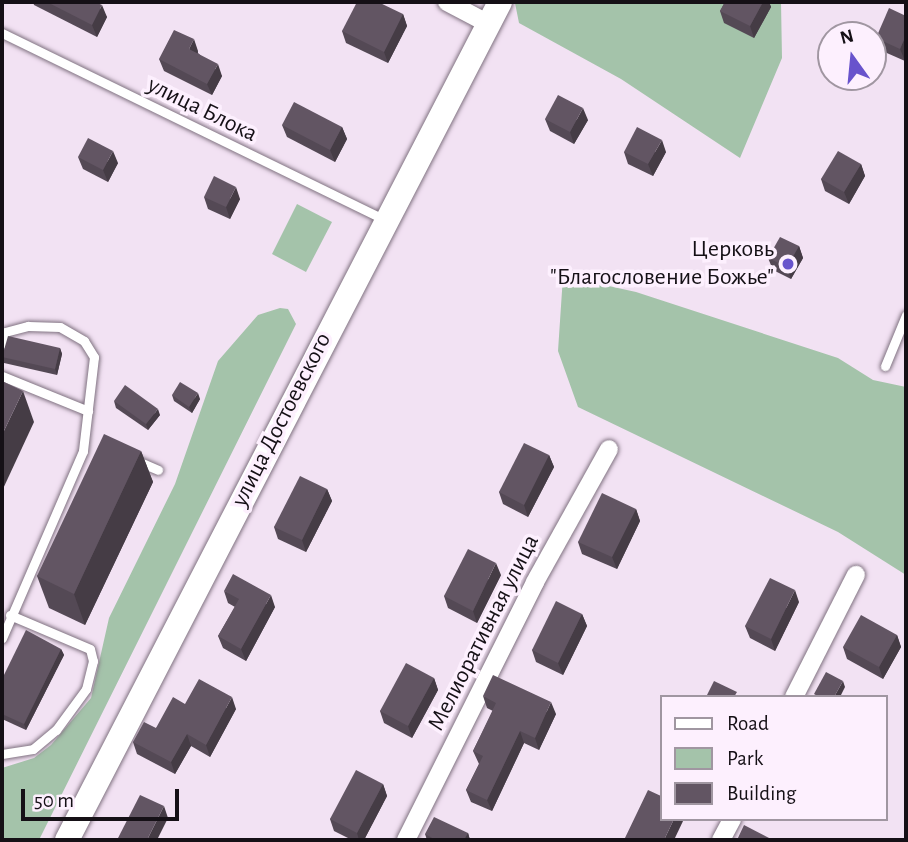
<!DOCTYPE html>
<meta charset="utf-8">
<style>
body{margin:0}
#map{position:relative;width:908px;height:842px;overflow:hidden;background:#f2e2f3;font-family:"Alegreya Sans",sans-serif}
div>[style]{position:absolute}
.green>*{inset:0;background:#a4c3aa}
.roads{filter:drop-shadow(0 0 2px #807281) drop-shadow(0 0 2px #807281)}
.service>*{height:9px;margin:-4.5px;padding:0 4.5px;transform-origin:4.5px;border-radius:4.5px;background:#fff}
.minor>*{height:18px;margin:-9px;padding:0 9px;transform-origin:9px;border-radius:9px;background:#fff}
.secondary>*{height:24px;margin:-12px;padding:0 12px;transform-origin:12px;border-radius:12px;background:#fff}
.wall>*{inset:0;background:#544955}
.shaded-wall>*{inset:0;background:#453c45}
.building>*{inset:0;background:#625563}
.dots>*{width:19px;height:19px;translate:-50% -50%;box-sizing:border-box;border:4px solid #fdf0fe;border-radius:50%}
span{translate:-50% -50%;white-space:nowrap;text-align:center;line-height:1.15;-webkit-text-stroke:7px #fdf0fe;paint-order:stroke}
.street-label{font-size:24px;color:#151016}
.poi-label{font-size:24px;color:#151016}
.right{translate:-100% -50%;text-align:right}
.frame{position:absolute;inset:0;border:4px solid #151016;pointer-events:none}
.legend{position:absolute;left:660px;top:695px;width:228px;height:126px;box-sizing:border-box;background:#fdf0fe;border:2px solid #a096a1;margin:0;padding:9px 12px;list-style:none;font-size:21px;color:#151016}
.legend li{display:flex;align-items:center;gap:14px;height:35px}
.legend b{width:35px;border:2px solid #a096a1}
.north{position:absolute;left:817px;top:21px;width:70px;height:70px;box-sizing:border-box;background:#fdf0fe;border:2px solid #a096a1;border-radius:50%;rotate:345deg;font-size:19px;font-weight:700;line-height:28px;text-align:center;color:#151016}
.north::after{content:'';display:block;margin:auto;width:24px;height:32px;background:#6853cc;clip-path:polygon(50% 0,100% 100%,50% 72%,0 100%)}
.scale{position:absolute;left:21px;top:789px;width:158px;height:32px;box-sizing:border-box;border:4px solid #151016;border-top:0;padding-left:9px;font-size:21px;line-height:24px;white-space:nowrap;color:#151016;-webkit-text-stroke:5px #fdf0fe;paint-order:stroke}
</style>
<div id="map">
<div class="green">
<i style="clip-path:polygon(781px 2px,782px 58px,740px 158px,621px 79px,519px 23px,515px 3px)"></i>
<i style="clip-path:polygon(297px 204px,332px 222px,306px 272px,272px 254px)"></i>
<i style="clip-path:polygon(563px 276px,636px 292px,838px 358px,873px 380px,906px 387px,906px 575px,838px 532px,578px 407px,558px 351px)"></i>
<i style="clip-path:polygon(280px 308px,288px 309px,296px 324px,39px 840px,2px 840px,2px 768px,34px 758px,51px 745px,91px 698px,109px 618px,175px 484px,218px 361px,258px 315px)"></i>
</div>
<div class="roads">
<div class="service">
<i style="left:2px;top:33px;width:426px;rotate:26deg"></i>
<i style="left:2px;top:344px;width:12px;rotate:-76deg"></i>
<i style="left:5px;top:332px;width:24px;rotate:-15deg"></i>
<i style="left:28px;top:326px;width:32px;rotate:2deg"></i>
<i style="left:60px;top:327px;width:28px;rotate:30deg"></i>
<i style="left:84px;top:341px;width:19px;rotate:58deg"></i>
<i style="left:94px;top:357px;width:95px;rotate:96.7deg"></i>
<i style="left:83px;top:451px;width:204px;rotate:113.4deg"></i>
<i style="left:885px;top:366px;width:55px;rotate:-67.6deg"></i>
<i style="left:2px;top:376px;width:93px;rotate:22.1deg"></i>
<i style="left:135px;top:460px;width:25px;rotate:23deg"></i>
<i style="left:2px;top:754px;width:31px;rotate:-9deg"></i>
<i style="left:33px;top:749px;width:30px;rotate:-40deg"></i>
<i style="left:56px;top:730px;width:51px;rotate:-53.8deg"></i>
<i style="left:86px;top:689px;width:29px;rotate:-76deg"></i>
<i style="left:93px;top:661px;width:12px;rotate:-104deg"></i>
<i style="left:90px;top:649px;width:87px;rotate:-157deg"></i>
</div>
<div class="minor">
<i style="left:447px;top:2px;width:47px;rotate:27.6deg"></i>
<i style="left:794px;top:697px;width:137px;rotate:-63.1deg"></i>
<i style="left:406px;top:840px;width:288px;rotate:-63.4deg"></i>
<i style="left:535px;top:582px;width:152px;rotate:-60.9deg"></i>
<i style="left:721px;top:840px;width:24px;rotate:-62deg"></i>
</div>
<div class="secondary">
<i style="left:67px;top:840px;width:943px;rotate:-62.67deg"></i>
</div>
</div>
<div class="wall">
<i style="clip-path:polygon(33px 2px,95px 2px,107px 17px,97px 37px,34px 5px)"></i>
<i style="clip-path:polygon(725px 2px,769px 2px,771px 7px,754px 38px,724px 23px,720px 11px)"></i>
<i style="clip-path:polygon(403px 14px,407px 26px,388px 63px,346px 43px,342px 31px)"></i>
<i style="clip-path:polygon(906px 16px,906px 57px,905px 61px,880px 50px,876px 38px)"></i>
<i style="clip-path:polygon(198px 51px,198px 53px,222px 76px,212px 95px,164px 71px,159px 59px)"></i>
<i style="clip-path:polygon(545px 119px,588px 120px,574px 144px,550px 131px)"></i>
<i style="clip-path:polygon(282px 125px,342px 127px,347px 139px,335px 162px,287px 137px)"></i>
<i style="clip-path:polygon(624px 152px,666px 152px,653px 176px,628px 164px)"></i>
<i style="clip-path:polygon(78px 157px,118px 163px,108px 182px,83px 169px)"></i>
<i style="clip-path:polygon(861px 164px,865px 176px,849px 204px,825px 191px,821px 179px)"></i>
<i style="clip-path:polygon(204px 197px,240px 199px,230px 219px,208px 209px)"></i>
<i style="clip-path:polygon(799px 246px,803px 258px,791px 279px,773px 270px,768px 258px)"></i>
<i style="clip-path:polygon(60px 348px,62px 354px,57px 375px,4px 363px,2px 357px,2px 356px)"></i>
<i style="clip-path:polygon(172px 395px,200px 399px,192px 413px,174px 401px)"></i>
<i style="clip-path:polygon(114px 401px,160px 415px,148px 430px,116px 408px)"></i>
<i style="clip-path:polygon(141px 451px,153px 482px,85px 625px,49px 608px,37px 576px)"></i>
<i style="clip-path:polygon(549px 455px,554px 467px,528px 517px,503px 504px,499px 492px)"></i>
<i style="clip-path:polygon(327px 489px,332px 501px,306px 552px,278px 539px,274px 527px)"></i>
<i style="clip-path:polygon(636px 509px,640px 521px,617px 569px,582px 554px,578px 542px)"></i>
<i style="clip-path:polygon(501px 575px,477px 623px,448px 608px,444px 596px)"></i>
<i style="clip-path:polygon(224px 591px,275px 607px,246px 661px,223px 648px,218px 636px,235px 607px,228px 603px)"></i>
<i style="clip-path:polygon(799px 602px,775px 651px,750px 638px,745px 626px)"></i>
<i style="clip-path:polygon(582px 614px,587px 626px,563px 675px,536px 662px,532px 650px)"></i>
<i style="clip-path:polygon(897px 635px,901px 647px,883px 679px,847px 659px,843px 647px)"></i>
<i style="clip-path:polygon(61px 649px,64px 655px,26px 730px,2px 719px,2px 679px)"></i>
<i style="clip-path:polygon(434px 678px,438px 690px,412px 738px,384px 723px,380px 711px)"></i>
<i style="clip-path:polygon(483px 696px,556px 714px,539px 750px,524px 743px,492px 811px,471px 802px,466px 790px,479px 764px,473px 751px,493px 711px,487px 708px)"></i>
<i style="clip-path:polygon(185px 704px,236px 709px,210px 757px,191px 746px,175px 774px,137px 754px,133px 742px,156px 728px)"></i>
<i style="clip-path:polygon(383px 784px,387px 796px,364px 840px,352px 840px,334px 831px,330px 819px)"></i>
<i style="clip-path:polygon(468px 833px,470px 840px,427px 840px,425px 834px)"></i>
</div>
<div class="shaded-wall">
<i style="clip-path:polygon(763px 2px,769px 2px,771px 7px,754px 38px,750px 26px)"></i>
<i style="clip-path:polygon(102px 5px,107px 17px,97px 37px,92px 25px)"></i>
<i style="clip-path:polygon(403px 14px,407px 26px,388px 63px,384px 52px)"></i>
<i style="clip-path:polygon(906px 35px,906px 57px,905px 61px,900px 49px)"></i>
<i style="clip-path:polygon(194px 39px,198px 51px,194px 61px,189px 49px)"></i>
<i style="clip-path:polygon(218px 64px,222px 76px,212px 95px,207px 84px)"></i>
<i style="clip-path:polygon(583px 108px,588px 120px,574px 144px,570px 132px)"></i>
<i style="clip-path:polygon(342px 127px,347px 139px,335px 162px,330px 150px)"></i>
<i style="clip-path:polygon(662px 140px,666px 152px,653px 176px,648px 164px)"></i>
<i style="clip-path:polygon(113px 151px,118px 163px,108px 182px,103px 170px)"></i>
<i style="clip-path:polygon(861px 164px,865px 176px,849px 204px,844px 192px)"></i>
<i style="clip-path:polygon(236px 187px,240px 199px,230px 219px,226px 207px)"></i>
<i style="clip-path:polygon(799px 246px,803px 258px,791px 279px,787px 267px)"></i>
<i style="clip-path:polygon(60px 348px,62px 354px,57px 375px,55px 369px)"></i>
<i style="clip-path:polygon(23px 391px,34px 422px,2px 491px,2px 435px)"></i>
<i style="clip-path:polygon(198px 393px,200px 399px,192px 413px,189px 407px)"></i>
<i style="clip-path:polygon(158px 409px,160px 415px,148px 430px,146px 424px)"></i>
<i style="clip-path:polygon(141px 451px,153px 482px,85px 625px,74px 594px)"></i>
<i style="clip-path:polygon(549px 455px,554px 467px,528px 517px,524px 505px)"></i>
<i style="clip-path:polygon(327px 489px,332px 501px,306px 552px,302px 540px)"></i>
<i style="clip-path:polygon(636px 509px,640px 521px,617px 569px,612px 557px)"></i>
<i style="clip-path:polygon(496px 563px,501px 575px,477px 623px,473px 611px)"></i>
<i style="clip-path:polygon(795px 590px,799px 602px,775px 651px,771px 639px)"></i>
<i style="clip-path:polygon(271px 595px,275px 607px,246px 661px,241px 649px)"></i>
<i style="clip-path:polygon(582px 614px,587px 626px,563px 675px,558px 663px)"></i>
<i style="clip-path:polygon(897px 635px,901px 647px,883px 679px,879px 667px)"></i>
<i style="clip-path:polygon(61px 649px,64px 655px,26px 730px,24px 724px)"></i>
<i style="clip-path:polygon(434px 678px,438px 690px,412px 738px,408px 726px)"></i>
<i style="clip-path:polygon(843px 681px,845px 687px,840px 697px,834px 697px)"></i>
<i style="clip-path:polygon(232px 697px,236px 709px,210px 757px,206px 745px)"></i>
<i style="clip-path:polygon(551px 702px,556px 714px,539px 750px,535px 738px)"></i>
<i style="clip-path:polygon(520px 731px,524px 743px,492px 811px,487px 800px)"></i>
<i style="clip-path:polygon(187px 734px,191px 746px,175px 774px,171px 762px)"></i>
<i style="clip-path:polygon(383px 784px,387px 796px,364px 840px,359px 840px,357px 833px)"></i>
<i style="clip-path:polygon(164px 806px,168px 818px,157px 840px,147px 840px)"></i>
<i style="clip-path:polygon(674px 819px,684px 819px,674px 840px,664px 840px)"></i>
<i style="clip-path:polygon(468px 833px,470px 840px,464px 840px)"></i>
</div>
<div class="building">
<i style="clip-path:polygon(47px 2px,95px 2px,102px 5px,92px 25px)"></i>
<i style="clip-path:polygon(357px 2px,378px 2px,403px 14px,384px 52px,342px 31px)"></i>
<i style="clip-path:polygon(725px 2px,763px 2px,750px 26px,720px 11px)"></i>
<i style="clip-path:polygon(889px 8px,906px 16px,906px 35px,900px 49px,876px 38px)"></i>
<i style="clip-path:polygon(174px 30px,194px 39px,189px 49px,218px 64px,207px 84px,159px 59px)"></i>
<i style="clip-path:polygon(558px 95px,583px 108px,570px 132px,545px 119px)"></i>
<i style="clip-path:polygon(294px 102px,342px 127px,330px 150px,282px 125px)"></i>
<i style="clip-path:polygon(637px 127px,662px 140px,648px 164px,624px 152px)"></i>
<i style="clip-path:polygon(88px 138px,113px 151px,103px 170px,78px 157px)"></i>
<i style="clip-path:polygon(838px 151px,861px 164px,844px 192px,821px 179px)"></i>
<i style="clip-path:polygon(214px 176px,236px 187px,226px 207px,204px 197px)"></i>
<i style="clip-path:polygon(780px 237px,799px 246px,787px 267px,768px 258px)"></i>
<i style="clip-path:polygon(8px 336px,60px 348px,55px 369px,2px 357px)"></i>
<i style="clip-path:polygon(2px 381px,23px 391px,2px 435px)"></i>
<i style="clip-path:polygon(180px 382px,198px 393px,189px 407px,172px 395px)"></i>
<i style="clip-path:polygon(125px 385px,158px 409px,146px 424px,114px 401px)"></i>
<i style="clip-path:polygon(104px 434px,141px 451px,74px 594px,37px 576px)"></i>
<i style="clip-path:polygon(524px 443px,549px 455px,524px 505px,499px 492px)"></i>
<i style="clip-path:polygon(300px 476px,327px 489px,302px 540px,274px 527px)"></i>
<i style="clip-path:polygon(602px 493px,636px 509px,612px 557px,578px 542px)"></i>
<i style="clip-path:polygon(468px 549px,496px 563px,473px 611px,444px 596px)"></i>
<i style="clip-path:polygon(233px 574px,271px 595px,241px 649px,218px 636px,239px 599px,224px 591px)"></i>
<i style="clip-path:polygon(770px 578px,795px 590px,771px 639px,745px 626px)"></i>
<i style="clip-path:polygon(556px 601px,582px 614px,558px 663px,532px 650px)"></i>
<i style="clip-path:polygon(861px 615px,897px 635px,879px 667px,843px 647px)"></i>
<i style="clip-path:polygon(26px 630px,61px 649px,24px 724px,2px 714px,2px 679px)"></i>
<i style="clip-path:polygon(406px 663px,434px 678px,408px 726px,380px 711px)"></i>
<i style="clip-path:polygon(826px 672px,843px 681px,834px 697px,819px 697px,814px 694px)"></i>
<i style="clip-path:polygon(493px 675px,551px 702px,535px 738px,520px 731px,487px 800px,466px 790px,483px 756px,473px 751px,496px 703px,483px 696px)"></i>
<i style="clip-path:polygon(199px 679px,232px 697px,206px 745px,187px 734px,171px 762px,133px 742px,144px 722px,156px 728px,173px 697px,185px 704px)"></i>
<i style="clip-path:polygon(714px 681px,737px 692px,734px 697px,706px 697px)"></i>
<i style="clip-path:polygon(356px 770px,383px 784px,357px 833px,330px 819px)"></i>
<i style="clip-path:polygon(648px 790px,661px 796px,661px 819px,674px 819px,664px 840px,624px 840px)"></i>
<i style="clip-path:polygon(140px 795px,164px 806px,147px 840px,117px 840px)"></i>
<i style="clip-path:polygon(434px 817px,468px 833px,464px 840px,433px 840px,434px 839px,425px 834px)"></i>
<i style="clip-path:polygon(744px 825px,771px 839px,771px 840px,737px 840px)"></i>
</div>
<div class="dots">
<i style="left:788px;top:264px;background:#6853cc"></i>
</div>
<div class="street-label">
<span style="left:202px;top:110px;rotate:26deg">улица Блока</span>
<span style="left:282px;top:420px;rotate:-63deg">улица Достоевского</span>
<span style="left:484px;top:633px;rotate:-63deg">Мелиоративная улица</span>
</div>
<div class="poi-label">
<span class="right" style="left:774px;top:264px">Церковь<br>"Благословение Божье"</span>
</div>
<div class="frame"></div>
<ul class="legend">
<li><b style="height:9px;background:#fff"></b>Road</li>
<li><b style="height:19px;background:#a4c3aa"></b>Park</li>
<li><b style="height:19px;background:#625563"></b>Building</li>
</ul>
<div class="north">N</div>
<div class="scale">50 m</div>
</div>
